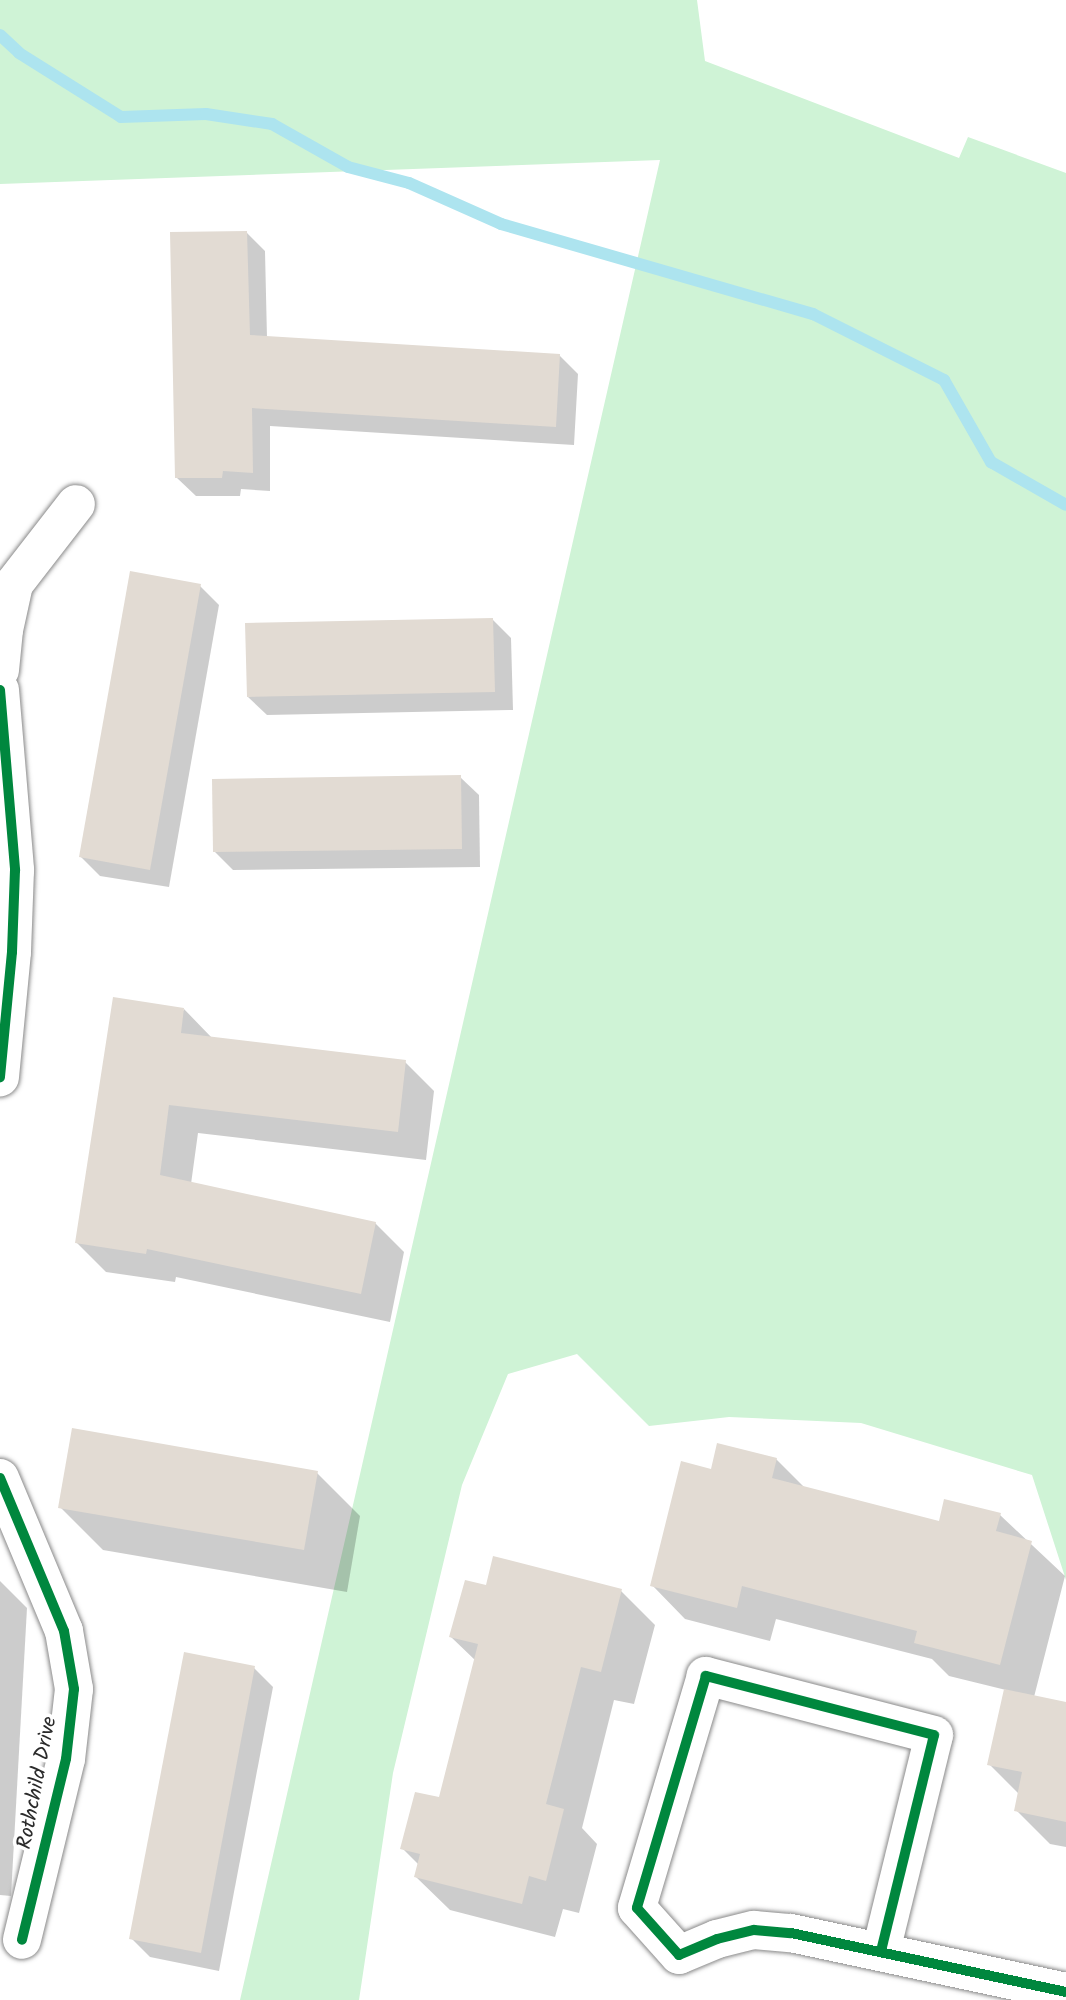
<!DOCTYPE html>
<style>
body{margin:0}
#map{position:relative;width:1066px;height:2000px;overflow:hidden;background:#fff;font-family:Kalam,sans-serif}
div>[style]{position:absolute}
.green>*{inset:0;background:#cff3d6}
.shadow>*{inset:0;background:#0003}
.stream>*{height:12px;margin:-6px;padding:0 6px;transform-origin:6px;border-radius:6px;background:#ade4ef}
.building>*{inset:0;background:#e2dbd3}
.roads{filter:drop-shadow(0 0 2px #8a8a8a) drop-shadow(0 0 2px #8a8a8a)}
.street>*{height:38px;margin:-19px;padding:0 19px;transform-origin:19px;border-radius:19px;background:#fff}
.cycleway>*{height:10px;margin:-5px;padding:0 5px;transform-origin:5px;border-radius:5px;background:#00873e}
span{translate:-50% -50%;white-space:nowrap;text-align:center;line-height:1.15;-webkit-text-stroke:7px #fff;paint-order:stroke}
.street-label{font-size:21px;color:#2b2b2b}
</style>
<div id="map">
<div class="green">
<i style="clip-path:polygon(0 0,697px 0,705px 61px,959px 158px,968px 137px,1066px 173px,1066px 1580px,1032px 1475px,861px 1423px,729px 1417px,649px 1426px,577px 1354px,508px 1374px,462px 1485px,393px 1773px,359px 2000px,240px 2000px,660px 160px,0 184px)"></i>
</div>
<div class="shadow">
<i style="clip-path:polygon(247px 233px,265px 251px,267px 337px,559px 355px,578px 374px,574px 445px,270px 426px,270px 491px,241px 489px,240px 496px,196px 496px,177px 478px)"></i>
<i style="clip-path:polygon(200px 586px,219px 605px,169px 887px,100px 876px,81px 857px)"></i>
<i style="clip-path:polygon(492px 619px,511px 638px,513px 710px,267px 715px,248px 697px)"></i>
<i style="clip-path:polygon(460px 777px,479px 795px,480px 867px,233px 870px,215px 852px)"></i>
<i style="clip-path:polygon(184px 1009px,213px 1039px,405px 1062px,434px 1091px,426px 1160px,198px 1133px,191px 1184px,375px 1223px,404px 1252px,390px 1322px,176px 1277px,175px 1282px,106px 1272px,77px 1243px)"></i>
<i style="clip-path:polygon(776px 1459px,805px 1488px,940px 1523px,1000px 1515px,1065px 1576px,1034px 1697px,1066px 1704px,1066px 1847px,1050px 1844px,1016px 1810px,1019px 1794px,989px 1764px,1006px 1690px,949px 1676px,932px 1659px,776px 1619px,770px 1641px,685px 1619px,652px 1585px,712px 1471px)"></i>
<i style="clip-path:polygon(317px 1473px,360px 1516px,347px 1592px,103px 1550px,60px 1507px)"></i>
<i style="clip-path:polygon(0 1581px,27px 1608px,11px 1896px,0 1895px)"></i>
<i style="clip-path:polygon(487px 1587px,621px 1591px,655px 1625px,634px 1704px,614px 1700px,582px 1828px,597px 1844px,579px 1913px,563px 1909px,555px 1937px,450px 1910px,416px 1877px,419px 1865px,402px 1848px,440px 1799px,476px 1661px,451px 1637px)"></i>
<i style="clip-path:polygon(254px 1668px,273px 1687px,219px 1971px,150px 1957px,131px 1938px)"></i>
</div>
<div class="stream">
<i style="left:0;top:35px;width:26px;rotate:43deg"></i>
<i style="left:19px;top:53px;width:120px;rotate:32.1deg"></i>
<i style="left:121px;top:117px;width:85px;rotate:-2deg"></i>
<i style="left:206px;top:114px;width:67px;rotate:8.6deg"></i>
<i style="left:272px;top:124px;width:87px;rotate:29.5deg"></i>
<i style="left:348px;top:167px;width:63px;rotate:14.7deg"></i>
<i style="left:409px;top:183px;width:101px;rotate:24deg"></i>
<i style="left:501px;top:224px;width:325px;rotate:16.1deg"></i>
<i style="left:813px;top:314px;width:147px;rotate:26.7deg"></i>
<i style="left:944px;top:380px;width:95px;rotate:60.2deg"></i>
<i style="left:991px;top:462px;width:86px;rotate:29.8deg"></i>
</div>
<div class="building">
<i style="clip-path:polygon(247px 231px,250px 335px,560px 354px,556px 427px,252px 408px,253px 473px,223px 471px,222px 478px,175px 478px,170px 232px)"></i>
<i style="clip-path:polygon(130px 571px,201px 584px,150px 870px,79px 857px)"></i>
<i style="clip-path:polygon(493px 618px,495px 692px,247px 697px,245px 623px)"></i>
<i style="clip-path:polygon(461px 775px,462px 849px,213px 852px,212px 779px)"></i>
<i style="clip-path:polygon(113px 997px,184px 1008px,181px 1033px,406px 1060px,398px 1132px,169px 1105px,160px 1175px,376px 1222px,361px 1294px,147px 1249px,146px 1254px,75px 1243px)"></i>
<i style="clip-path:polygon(72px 1428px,318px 1471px,304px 1550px,58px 1508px)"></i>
<i style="clip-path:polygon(717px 1443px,777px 1458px,772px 1478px,939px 1521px,944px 1499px,1001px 1513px,996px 1531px,1032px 1541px,1000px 1665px,914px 1643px,917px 1631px,742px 1586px,737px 1608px,650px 1586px,681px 1461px,711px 1469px)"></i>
<i style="clip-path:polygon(493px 1556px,622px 1589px,601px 1672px,581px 1667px,546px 1804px,564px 1809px,546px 1881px,529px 1876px,522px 1904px,414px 1877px,420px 1854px,400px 1849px,415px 1792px,439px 1797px,478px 1644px,449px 1637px,465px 1580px,486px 1585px)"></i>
<i style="clip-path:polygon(184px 1652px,255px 1666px,201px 1953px,129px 1939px)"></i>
<i style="clip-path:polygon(1004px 1689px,1066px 1702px,1066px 1822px,1014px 1811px,1022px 1772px,987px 1765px)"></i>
</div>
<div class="roads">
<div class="street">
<i style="left:0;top:670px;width:40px;rotate:-84.3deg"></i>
<i style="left:4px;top:630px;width:47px;rotate:-77.7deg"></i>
<i style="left:14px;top:584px;width:101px;rotate:-52.2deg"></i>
<i style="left:0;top:690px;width:181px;rotate:85.2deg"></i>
<i style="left:15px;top:870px;width:82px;rotate:92.1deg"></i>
<i style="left:12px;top:952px;width:126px;rotate:95.5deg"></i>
<i style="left:0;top:1478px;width:166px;rotate:67.3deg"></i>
<i style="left:64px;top:1631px;width:59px;rotate:80.2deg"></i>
<i style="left:74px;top:1689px;width:70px;rotate:96.5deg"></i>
<i style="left:66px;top:1759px;width:186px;rotate:103.7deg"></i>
<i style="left:881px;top:1951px;width:222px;rotate:-76.2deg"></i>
<i style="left:934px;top:1735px;width:236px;rotate:-165.5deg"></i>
<i style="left:706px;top:1676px;width:242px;rotate:106.6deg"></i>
<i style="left:637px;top:1908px;width:63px;rotate:48.2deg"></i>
<i style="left:679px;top:1955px;width:41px;rotate:-22.8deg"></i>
<i style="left:717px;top:1939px;width:38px;rotate:-14deg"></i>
<i style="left:754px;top:1930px;width:37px;rotate:5deg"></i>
<i style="left:791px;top:1933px;width:281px;rotate:12.1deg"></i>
</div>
</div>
<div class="cycleway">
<i style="left:0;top:690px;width:181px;rotate:85.2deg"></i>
<i style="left:15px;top:870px;width:82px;rotate:92.1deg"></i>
<i style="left:12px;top:952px;width:126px;rotate:95.5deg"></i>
<i style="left:0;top:1478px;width:166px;rotate:67.3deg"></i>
<i style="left:64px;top:1631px;width:59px;rotate:80.2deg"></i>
<i style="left:74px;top:1689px;width:70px;rotate:96.5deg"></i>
<i style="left:66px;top:1759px;width:186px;rotate:103.7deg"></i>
<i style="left:881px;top:1951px;width:222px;rotate:-76.2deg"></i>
<i style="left:934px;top:1735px;width:236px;rotate:-165.5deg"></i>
<i style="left:706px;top:1676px;width:242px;rotate:106.6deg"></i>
<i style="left:637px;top:1908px;width:63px;rotate:48.2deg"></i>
<i style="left:679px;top:1955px;width:41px;rotate:-22.8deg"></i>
<i style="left:717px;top:1939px;width:38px;rotate:-14deg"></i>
<i style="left:754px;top:1930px;width:37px;rotate:5deg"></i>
<i style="left:791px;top:1933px;width:281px;rotate:12.1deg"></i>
</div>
<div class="street-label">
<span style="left:38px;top:1783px;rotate:-79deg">Rothchild Drive</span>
</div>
</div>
